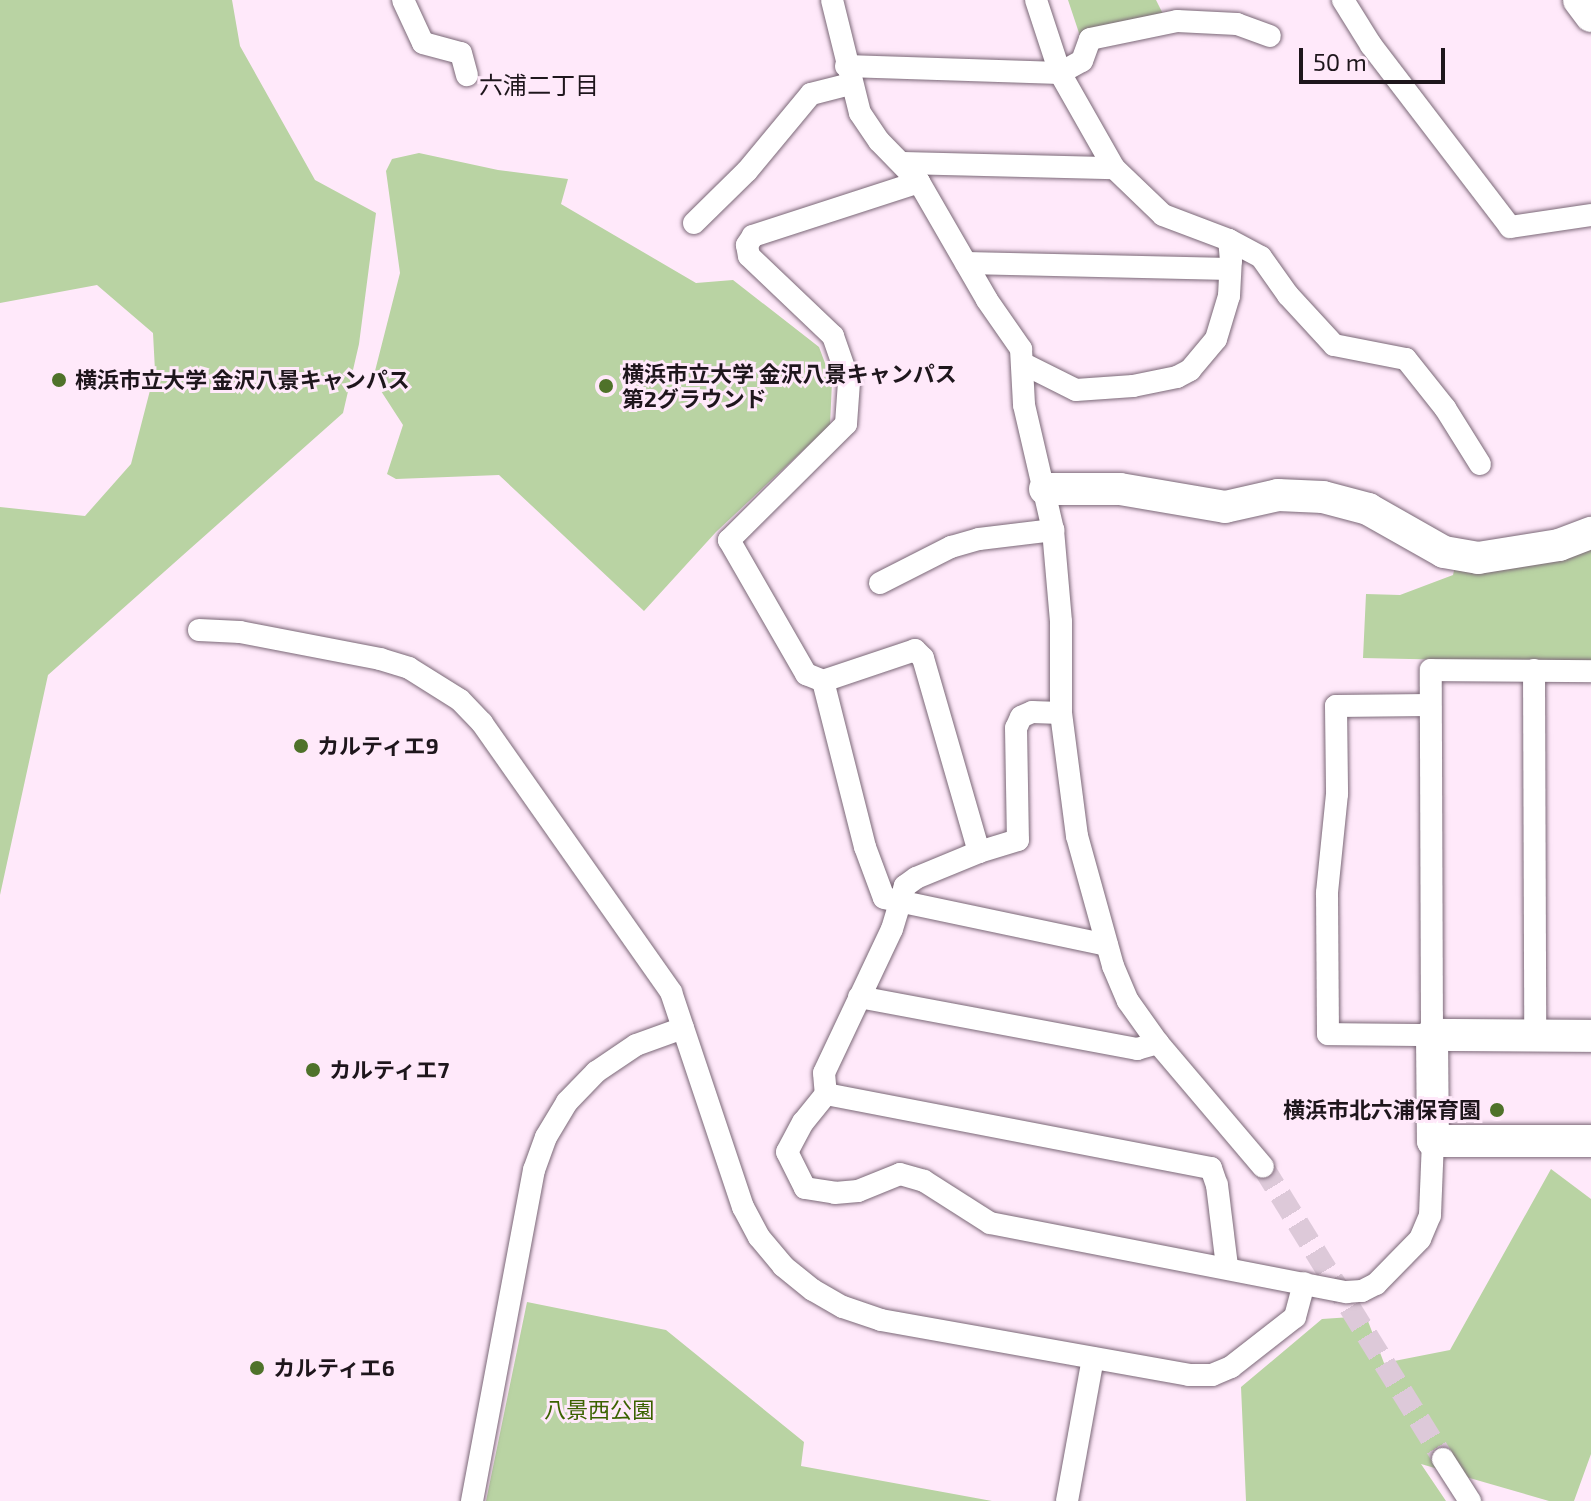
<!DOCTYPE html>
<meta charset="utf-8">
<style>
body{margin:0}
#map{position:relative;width:1591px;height:1501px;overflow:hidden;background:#ffe9fa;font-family:"Exo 2","Noto Sans JP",sans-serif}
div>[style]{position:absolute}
.green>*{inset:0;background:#b9d3a3}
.street-tunnel>*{height:22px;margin-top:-11px;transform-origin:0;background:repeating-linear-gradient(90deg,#ddc9d9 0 22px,transparent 0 33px)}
.roads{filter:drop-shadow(0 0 2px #7b6877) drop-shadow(0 0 2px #7b6877)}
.street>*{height:22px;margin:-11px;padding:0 11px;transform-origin:11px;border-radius:11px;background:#fff}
.secondary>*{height:32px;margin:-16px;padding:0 16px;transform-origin:16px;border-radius:16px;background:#fff}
.dots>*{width:22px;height:22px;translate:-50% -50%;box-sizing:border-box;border:4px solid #ffe9fa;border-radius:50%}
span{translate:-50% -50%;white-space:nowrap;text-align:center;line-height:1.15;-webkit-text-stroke:6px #ffe9fa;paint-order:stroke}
.poi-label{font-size:22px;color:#1e161c;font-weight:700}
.left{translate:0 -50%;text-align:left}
.right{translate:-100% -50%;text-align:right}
.park-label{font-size:22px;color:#3b6200}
.neighbourhood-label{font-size:24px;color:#1e161c}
.scale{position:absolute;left:1299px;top:48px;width:146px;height:36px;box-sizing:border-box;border:4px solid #1e161c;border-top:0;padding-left:10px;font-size:24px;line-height:28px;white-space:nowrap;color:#1e161c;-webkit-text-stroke:6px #ffe9fa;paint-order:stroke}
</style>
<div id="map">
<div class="green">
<i style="clip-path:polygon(0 0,232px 0,240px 46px,315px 180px,376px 213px,359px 344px,343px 413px,48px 675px,0 895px,0 507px,85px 516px,131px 464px,155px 371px,153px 333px,97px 285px,0 303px)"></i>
<i style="clip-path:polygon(1068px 0,1156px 0,1165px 18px,1082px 42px)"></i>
<i style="clip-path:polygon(419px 153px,498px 170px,568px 179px,561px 204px,696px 283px,733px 280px,819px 347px,832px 382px,830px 425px,716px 532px,644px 611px,499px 475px,396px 479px,387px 474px,403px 425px,381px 391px,375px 371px,400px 273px,386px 171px,392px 159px)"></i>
<i style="clip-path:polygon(1591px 547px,1591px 663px,1363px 658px,1366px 594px,1400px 595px,1453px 575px,1456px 562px)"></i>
<i style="clip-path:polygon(1551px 1169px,1591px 1199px,1591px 1454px,1574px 1501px,1549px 1501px,1421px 1464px,1446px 1501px,1246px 1501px,1241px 1387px,1322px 1319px,1366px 1316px,1384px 1363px,1450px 1350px)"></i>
<i style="clip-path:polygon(527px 1302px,666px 1330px,804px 1442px,801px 1466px,992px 1501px,486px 1501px)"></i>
</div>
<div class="street-tunnel">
<i style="left:1263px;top:1167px;width:343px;rotate:58.3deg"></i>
</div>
<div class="roads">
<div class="street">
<i style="left:403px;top:0;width:47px;rotate:65.1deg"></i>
<i style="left:423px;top:43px;width:39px;rotate:15deg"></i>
<i style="left:461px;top:53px;width:23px;rotate:75deg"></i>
<i style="left:832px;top:0;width:116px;rotate:76.1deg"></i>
<i style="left:860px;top:113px;width:34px;rotate:56deg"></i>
<i style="left:879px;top:141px;width:57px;rotate:45.7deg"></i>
<i style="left:919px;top:182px;width:136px;rotate:60deg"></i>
<i style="left:987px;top:300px;width:60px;rotate:55.2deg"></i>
<i style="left:1021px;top:349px;width:56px;rotate:86.9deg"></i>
<i style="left:1024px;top:405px;width:128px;rotate:76.9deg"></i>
<i style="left:1053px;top:530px;width:92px;rotate:85deg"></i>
<i style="left:1061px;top:622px;width:91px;rotate:90deg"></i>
<i style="left:1061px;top:713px;width:124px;rotate:82.6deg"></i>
<i style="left:1077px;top:836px;width:135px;rotate:74.5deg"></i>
<i style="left:1113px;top:966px;width:38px;rotate:67deg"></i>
<i style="left:1128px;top:1001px;width:52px;rotate:54.5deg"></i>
<i style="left:1158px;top:1043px;width:162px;rotate:49.7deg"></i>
<i style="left:1343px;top:0;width:53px;rotate:58.1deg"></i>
<i style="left:1371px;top:45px;width:229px;rotate:52.6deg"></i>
<i style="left:1510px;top:227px;width:82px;rotate:-8.4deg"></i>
<i style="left:846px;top:66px;width:214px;rotate:1.9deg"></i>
<i style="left:1060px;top:73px;width:25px;rotate:-29deg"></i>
<i style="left:1082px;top:61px;width:23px;rotate:-70deg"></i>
<i style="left:1090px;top:39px;width:89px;rotate:-11.7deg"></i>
<i style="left:1177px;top:21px;width:60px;rotate:2.9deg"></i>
<i style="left:1237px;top:24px;width:35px;rotate:20deg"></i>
<i style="left:904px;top:163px;width:210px;rotate:1.4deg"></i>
<i style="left:919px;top:182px;width:175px;rotate:162deg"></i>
<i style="left:753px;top:236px;width:11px;rotate:124deg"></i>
<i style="left:747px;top:245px;width:11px;rotate:80deg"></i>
<i style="left:749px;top:256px;width:116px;rotate:43.6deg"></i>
<i style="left:833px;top:336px;width:49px;rotate:70.8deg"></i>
<i style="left:849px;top:382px;width:42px;rotate:94.1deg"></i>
<i style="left:846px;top:424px;width:165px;rotate:135.2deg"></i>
<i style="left:729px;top:540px;width:155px;rotate:60.1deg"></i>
<i style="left:806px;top:674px;width:18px;rotate:22deg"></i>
<i style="left:823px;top:681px;width:171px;rotate:75.8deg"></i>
<i style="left:865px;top:847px;width:54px;rotate:69.6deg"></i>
<i style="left:884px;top:898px;width:228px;rotate:11.9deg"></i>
<i style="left:694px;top:223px;width:74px;rotate:-44.5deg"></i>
<i style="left:747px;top:171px;width:100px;rotate:-50.3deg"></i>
<i style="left:811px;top:94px;width:40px;rotate:-14.4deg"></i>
<i style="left:1229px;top:240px;width:36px;rotate:28deg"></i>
<i style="left:1261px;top:257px;width:47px;rotate:54.6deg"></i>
<i style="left:1288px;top:295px;width:68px;rotate:47.4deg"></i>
<i style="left:1334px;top:345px;width:73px;rotate:11deg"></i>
<i style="left:1406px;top:359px;width:63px;rotate:51.5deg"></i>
<i style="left:1445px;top:408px;width:66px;rotate:58deg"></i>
<i style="left:966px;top:263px;width:264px;rotate:1.3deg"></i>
<i style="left:1022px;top:363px;width:60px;rotate:26.6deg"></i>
<i style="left:1076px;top:390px;width:57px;rotate:-4deg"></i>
<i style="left:1133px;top:386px;width:45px;rotate:-11.6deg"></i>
<i style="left:1177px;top:377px;width:15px;rotate:-28deg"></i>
<i style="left:1190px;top:370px;width:40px;rotate:-50deg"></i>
<i style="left:1216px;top:339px;width:45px;rotate:-73.2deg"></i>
<i style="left:1229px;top:296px;width:35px;rotate:-87deg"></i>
<i style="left:1231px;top:261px;width:21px;rotate:-95deg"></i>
<i style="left:1229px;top:240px;width:71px;rotate:-159.3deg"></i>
<i style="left:1163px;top:215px;width:68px;rotate:-136.2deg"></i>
<i style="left:1114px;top:168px;width:109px;rotate:-119.6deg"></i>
<i style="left:1060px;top:73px;width:77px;rotate:-108.2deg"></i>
<i style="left:880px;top:583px;width:80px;rotate:-26.9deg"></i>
<i style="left:951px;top:547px;width:29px;rotate:-16deg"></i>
<i style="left:979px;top:539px;width:75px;rotate:-6.9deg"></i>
<i style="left:199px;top:630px;width:41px;rotate:2.8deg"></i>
<i style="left:240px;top:632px;width:143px;rotate:10.9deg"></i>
<i style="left:380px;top:659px;width:30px;rotate:17deg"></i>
<i style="left:409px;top:668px;width:60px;rotate:32.1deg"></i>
<i style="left:460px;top:700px;width:32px;rotate:46deg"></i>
<i style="left:482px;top:723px;width:329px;rotate:54.9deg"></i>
<i style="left:671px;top:992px;width:227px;rotate:71.5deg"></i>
<i style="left:743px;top:1207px;width:34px;rotate:62deg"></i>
<i style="left:759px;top:1237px;width:38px;rotate:50deg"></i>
<i style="left:783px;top:1266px;width:38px;rotate:39deg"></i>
<i style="left:813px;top:1290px;width:34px;rotate:30deg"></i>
<i style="left:843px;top:1307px;width:40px;rotate:18.9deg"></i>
<i style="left:881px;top:1320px;width:313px;rotate:10.1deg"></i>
<i style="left:1189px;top:1375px;width:23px"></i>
<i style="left:1212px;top:1375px;width:21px;rotate:-23deg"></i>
<i style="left:1231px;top:1367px;width:81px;rotate:-38deg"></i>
<i style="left:1295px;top:1317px;width:35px;rotate:-75deg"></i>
<i style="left:1534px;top:670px;width:366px;rotate:89.8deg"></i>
<i style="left:823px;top:681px;width:97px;rotate:-18.6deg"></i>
<i style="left:915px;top:650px;width:11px;rotate:45deg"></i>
<i style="left:923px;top:658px;width:202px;rotate:73.9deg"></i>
<i style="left:1429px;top:705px;width:93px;rotate:179.4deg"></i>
<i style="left:1336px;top:706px;width:88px;rotate:89.3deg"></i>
<i style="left:1337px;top:794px;width:100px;rotate:95.8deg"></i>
<i style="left:1327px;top:893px;width:141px;rotate:89.6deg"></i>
<i style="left:1328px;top:1034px;width:104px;rotate:0.6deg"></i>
<i style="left:1432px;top:1035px;width:365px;rotate:-90.2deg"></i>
<i style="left:1431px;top:670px;width:160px;rotate:0.4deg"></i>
<i style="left:1061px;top:713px;width:29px;rotate:-178deg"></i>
<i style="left:1032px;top:712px;width:12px;rotate:156deg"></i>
<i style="left:1021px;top:717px;width:12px;rotate:114deg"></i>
<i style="left:1016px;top:728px;width:112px;rotate:89deg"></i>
<i style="left:1018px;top:840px;width:41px;rotate:162.9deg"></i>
<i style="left:979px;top:852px;width:68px;rotate:157.6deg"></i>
<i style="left:916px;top:878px;width:14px;rotate:144deg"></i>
<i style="left:905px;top:886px;width:45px;rotate:106.8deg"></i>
<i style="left:892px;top:929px;width:159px;rotate:115.3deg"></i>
<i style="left:824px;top:1073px;width:21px;rotate:85deg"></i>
<i style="left:826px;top:1094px;width:36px;rotate:129deg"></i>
<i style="left:803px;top:1122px;width:34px;rotate:118deg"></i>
<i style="left:787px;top:1152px;width:40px;rotate:63.4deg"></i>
<i style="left:805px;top:1188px;width:30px;rotate:9deg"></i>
<i style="left:835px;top:1193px;width:23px;rotate:-5deg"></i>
<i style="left:858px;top:1191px;width:45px;rotate:-22deg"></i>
<i style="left:900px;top:1174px;width:25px;rotate:16deg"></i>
<i style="left:924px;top:1181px;width:78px;rotate:32.5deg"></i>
<i style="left:990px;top:1223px;width:363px;rotate:11deg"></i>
<i style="left:1346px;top:1292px;width:16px;rotate:-4deg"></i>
<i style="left:1362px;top:1291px;width:16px;rotate:-27deg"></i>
<i style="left:1376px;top:1284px;width:63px;rotate:-45.6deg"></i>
<i style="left:1420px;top:1239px;width:26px;rotate:-67deg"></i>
<i style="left:1430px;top:1215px;width:74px;rotate:-87.7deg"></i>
<i style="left:859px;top:997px;width:283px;rotate:10.6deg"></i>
<i style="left:1137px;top:1049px;width:22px;rotate:-16deg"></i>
<i style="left:826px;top:1094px;width:392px;rotate:10.9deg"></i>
<i style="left:1211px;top:1168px;width:18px;rotate:71deg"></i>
<i style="left:1217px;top:1185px;width:83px;rotate:83deg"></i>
<i style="left:1443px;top:1459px;width:50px;rotate:57.3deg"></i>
<i style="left:472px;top:1501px;width:337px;rotate:-79.4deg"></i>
<i style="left:534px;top:1170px;width:35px;rotate:-70deg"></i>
<i style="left:546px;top:1137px;width:41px;rotate:-59deg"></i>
<i style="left:567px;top:1102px;width:42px;rotate:-46deg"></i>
<i style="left:596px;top:1072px;width:48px;rotate:-34deg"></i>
<i style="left:636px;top:1045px;width:50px;rotate:-19.9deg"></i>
<i style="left:1067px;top:1501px;width:145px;rotate:-79.7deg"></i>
</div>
<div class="secondary">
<i style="left:1579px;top:0;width:20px;rotate:53deg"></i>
<i style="left:1045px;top:489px;width:75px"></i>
<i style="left:1120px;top:489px;width:107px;rotate:9.7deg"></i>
<i style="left:1225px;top:507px;width:54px;rotate:-12.8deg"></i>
<i style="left:1278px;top:495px;width:45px;rotate:2.5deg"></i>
<i style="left:1323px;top:497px;width:47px;rotate:14.9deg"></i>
<i style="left:1368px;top:509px;width:87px;rotate:29.5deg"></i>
<i style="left:1444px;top:552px;width:35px;rotate:10deg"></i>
<i style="left:1478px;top:558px;width:82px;rotate:-9.1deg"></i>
<i style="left:1559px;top:545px;width:34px;rotate:-21deg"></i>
<i style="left:1591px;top:1036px;width:159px;rotate:-179.6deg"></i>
<i style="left:1432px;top:1035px;width:106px;rotate:89.5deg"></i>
<i style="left:1433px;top:1141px;width:158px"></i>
</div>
</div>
<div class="dots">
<i style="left:59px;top:380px;background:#4f722a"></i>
<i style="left:606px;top:386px;background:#4f722a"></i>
<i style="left:301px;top:746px;background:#4f722a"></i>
<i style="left:313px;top:1070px;background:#4f722a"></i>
<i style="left:1497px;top:1110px;background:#4f722a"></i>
<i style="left:257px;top:1368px;background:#4f722a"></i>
</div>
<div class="poi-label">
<span class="left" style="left:622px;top:386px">横浜市立大学 金沢八景キャンパス<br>第2グラウンド</span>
<span class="left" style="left:75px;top:380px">横浜市立大学 金沢八景キャンパス</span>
<span class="left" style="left:317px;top:746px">カルティエ9</span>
<span class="left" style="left:329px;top:1070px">カルティエ7</span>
<span class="right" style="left:1481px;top:1110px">横浜市北六浦保育園</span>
<span class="left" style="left:273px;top:1368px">カルティエ6</span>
</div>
<div class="park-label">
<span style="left:599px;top:1410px">八景西公園</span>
</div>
<div class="neighbourhood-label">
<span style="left:539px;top:85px">六浦二丁目</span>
</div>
<div class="scale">50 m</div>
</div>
